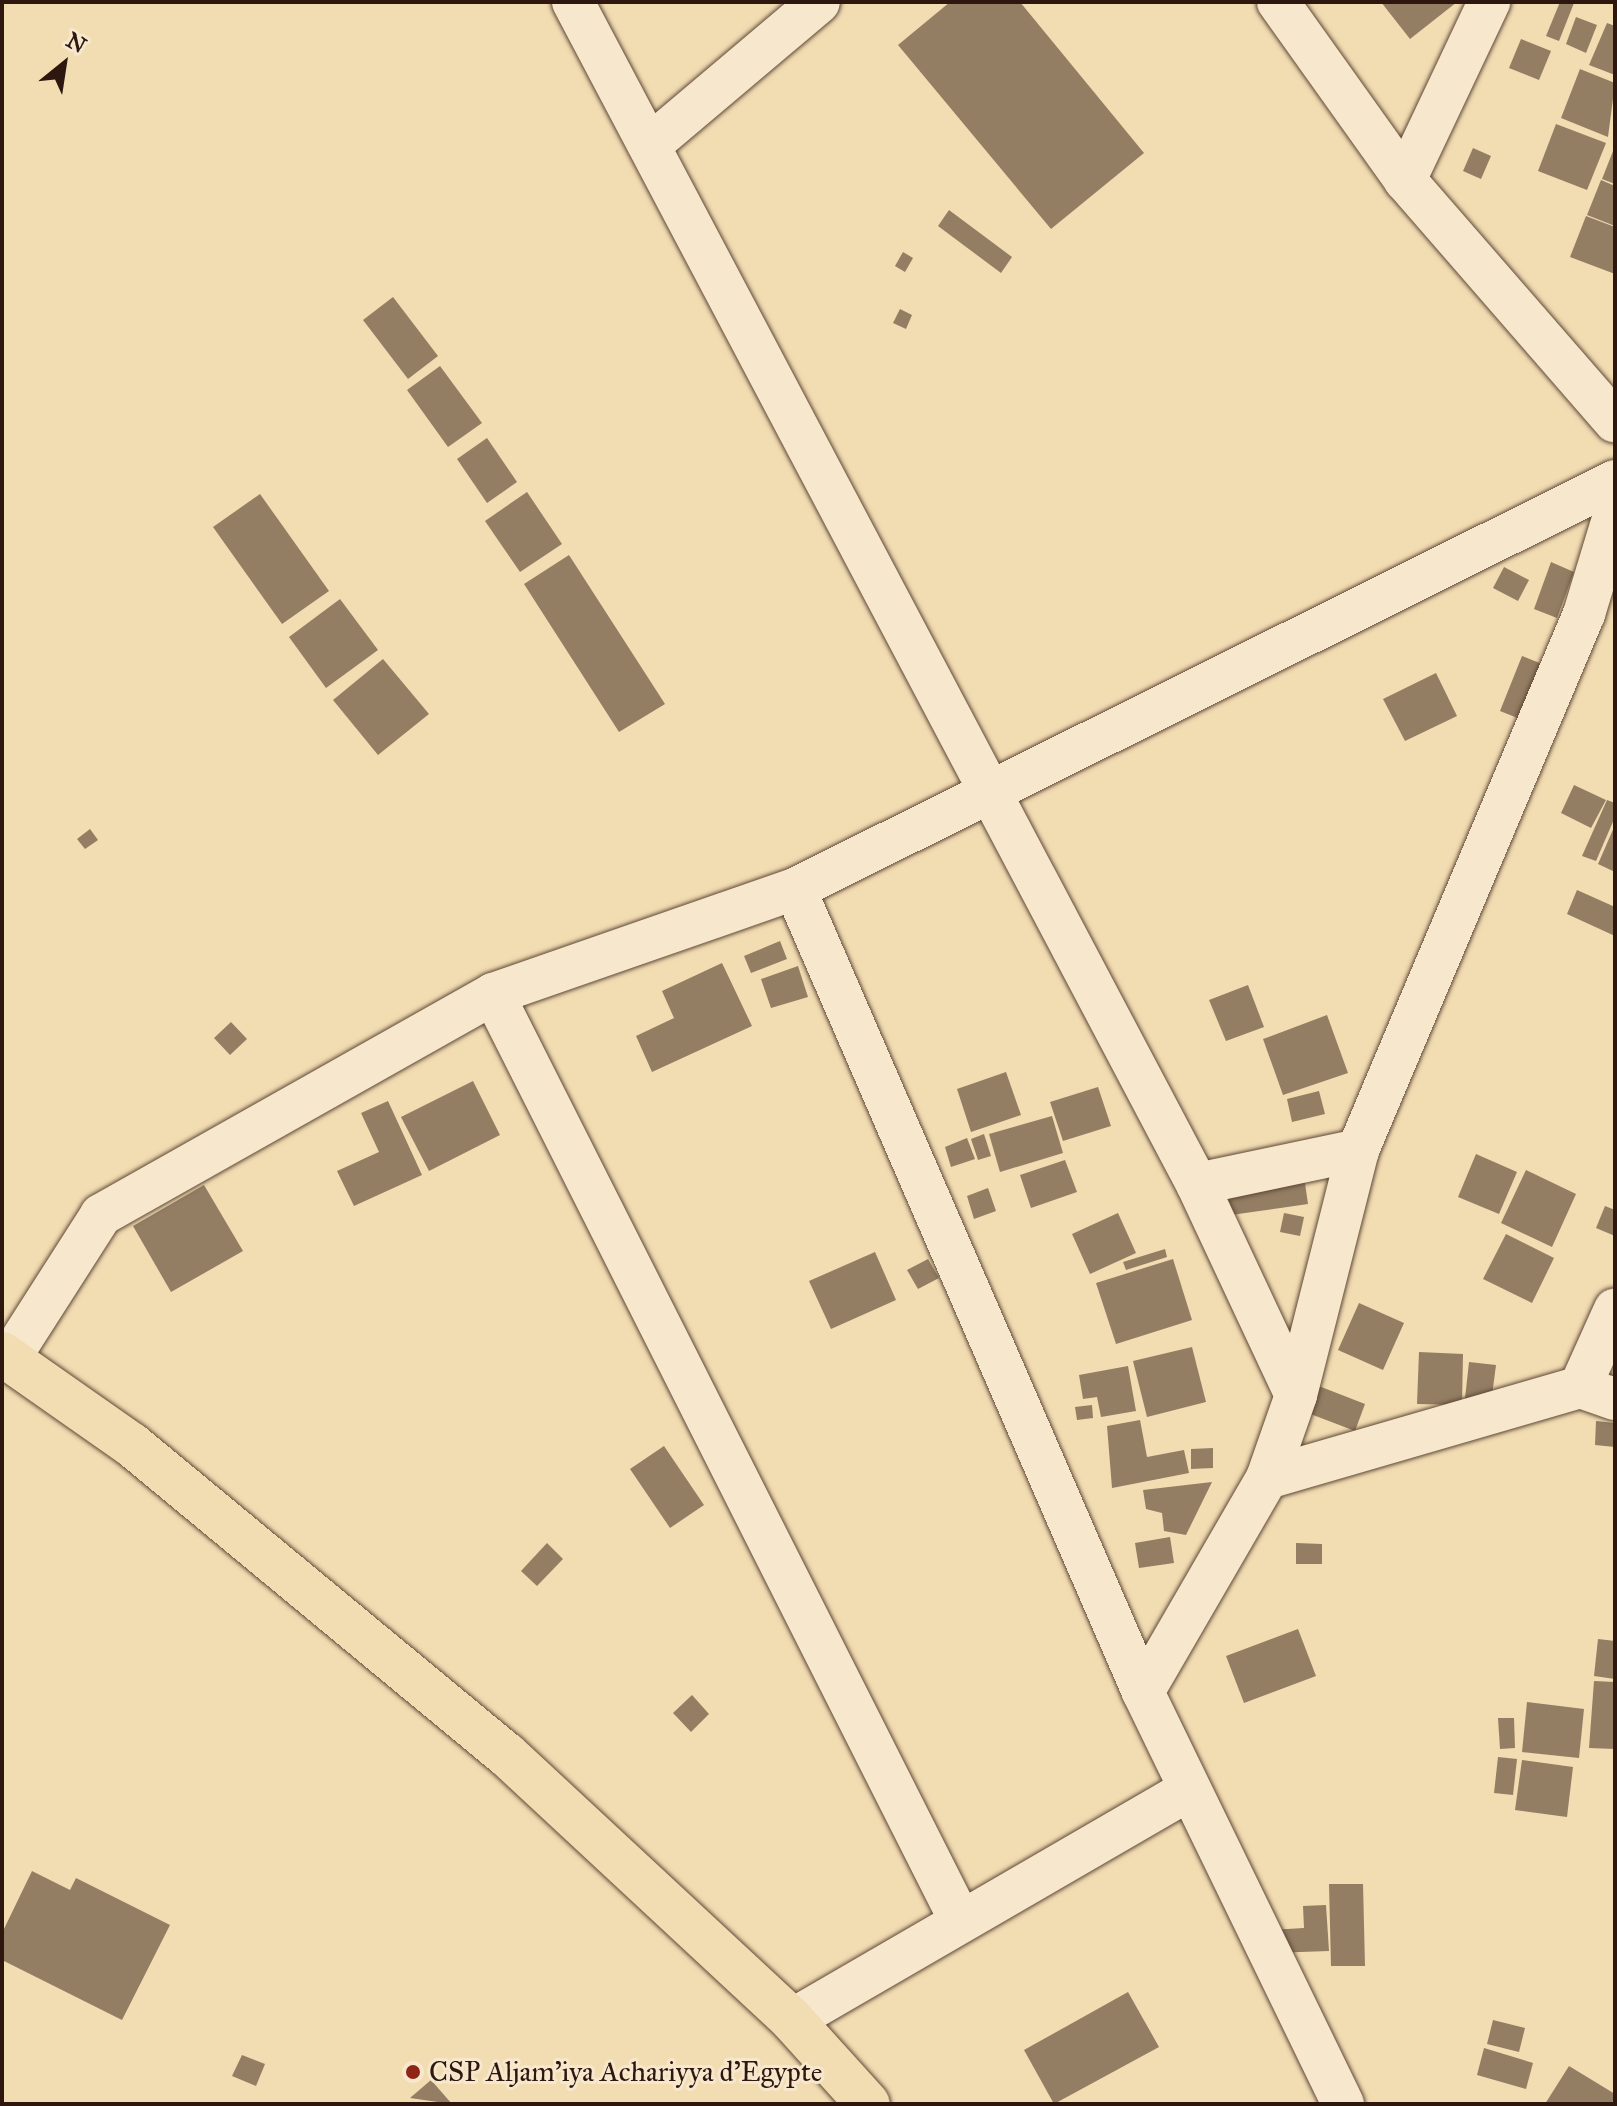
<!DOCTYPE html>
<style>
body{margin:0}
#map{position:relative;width:1617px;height:2106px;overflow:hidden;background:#f2dcb2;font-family:"IM FELL Great Primer",serif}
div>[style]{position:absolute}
.building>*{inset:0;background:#937d63}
.roads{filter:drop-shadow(0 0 2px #5e4837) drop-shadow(0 0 2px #5e4837)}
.minor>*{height:42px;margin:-21px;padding:0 21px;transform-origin:21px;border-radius:21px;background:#f7e8cd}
.trunk>*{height:44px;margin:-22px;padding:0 22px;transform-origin:22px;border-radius:22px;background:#f2dcb2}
.dots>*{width:22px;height:22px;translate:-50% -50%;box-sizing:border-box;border:4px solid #f7e8cd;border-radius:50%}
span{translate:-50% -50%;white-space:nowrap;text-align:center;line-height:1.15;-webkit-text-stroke:6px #f7e8cd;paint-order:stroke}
.poi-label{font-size:28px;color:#2d170e}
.left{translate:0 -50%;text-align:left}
.frame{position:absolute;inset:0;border:4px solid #2d170e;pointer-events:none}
.north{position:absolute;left:24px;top:24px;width:80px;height:80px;-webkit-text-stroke:6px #f7e8cd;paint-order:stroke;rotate:30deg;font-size:22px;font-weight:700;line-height:32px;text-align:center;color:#2d170e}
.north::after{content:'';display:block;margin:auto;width:28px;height:36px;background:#2d170e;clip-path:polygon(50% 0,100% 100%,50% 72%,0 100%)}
</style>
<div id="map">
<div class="building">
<i style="clip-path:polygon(950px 2px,1020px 2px,1144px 153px,1051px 229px,898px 45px)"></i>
<i style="clip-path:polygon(1381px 2px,1457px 2px,1410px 39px)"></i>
<i style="clip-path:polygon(1560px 2px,1574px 3px,1559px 41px,1546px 36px)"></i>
<i style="clip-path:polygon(1576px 17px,1597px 25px,1586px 53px,1566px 44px)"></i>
<i style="clip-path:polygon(1607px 23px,1615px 26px,1615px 75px,1589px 65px)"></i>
<i style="clip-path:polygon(1521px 39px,1551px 51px,1539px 80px,1509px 68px)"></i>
<i style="clip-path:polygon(1580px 69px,1615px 83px,1608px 137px,1561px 118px)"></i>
<i style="clip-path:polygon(1556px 124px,1606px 143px,1587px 190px,1538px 171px)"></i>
<i style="clip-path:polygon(1615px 146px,1615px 184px,1602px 179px)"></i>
<i style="clip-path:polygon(1473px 148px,1491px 156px,1481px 179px,1463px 171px)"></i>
<i style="clip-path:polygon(1601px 180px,1615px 186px,1615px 226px,1587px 215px)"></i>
<i style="clip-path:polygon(949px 210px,1012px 257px,1001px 273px,938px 226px)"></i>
<i style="clip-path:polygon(1586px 216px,1615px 227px,1615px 274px,1570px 257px)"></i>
<i style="clip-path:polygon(903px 252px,913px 258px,905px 272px,895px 266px)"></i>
<i style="clip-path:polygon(393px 297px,438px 356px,408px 379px,363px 320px)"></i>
<i style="clip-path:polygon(900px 309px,912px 315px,906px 329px,893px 323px)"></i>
<i style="clip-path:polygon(440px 366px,482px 423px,448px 447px,407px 390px)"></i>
<i style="clip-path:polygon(487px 438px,517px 482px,487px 503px,457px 459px)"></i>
<i style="clip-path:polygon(527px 492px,562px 544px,520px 572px,485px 521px)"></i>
<i style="clip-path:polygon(260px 494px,329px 591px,282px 624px,213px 527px)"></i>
<i style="clip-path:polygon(569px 555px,665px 704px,619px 732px,524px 584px)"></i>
<i style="clip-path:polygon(1551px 562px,1574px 572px,1557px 618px,1534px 609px)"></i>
<i style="clip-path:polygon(1504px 567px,1529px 580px,1518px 601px,1493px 588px)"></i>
<i style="clip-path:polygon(340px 599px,378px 650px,326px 688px,289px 637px)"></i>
<i style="clip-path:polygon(1522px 656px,1547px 666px,1525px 721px,1500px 711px)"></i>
<i style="clip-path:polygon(383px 659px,429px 714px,378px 755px,333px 700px)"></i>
<i style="clip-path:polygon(1436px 673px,1457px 716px,1405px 741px,1383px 699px)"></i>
<i style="clip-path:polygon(1574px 785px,1606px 800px,1591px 828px,1561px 813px)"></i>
<i style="clip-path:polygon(1607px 800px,1615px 803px,1615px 817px,1596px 861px,1582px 856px)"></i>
<i style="clip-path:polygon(1615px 825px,1615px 872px,1598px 864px)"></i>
<i style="clip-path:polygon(90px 829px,98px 840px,85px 849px,77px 839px)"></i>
<i style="clip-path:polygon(1577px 890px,1615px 907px,1615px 936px,1567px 914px)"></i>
<i style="clip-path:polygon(780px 941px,787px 959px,751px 973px,744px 956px)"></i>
<i style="clip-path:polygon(722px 963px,752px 1026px,652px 1072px,636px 1036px,674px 1018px,662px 991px)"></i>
<i style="clip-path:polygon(798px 966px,808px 997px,771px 1008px,761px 979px)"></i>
<i style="clip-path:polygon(1248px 985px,1264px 1027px,1226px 1041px,1209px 1000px)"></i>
<i style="clip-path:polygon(1327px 1015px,1348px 1073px,1283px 1095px,1263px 1039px)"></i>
<i style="clip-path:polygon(231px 1022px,247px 1039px,230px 1055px,214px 1038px)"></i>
<i style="clip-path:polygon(1006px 1072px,1021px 1115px,971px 1132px,957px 1089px)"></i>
<i style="clip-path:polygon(473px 1081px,500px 1135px,429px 1171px,401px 1117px)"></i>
<i style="clip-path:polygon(1098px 1087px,1111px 1126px,1063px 1141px,1050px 1102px)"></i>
<i style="clip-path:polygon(1319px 1091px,1325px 1114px,1292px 1122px,1287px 1099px)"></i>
<i style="clip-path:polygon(388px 1101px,422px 1175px,354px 1206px,337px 1171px,379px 1152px,361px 1113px)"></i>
<i style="clip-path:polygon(1052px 1116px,1063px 1153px,1000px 1172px,989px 1134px)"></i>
<i style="clip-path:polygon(984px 1134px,991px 1156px,978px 1160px,971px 1139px)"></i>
<i style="clip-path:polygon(967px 1138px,975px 1159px,951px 1167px,945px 1147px)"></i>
<i style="clip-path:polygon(1476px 1154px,1517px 1172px,1499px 1214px,1458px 1197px)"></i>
<i style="clip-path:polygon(1065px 1160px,1077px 1192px,1031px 1208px,1020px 1175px)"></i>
<i style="clip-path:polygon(1526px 1170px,1576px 1194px,1552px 1247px,1501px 1223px)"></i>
<i style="clip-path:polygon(1304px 1176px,1308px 1204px,1231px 1215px,1227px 1188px)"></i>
<i style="clip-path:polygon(204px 1185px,243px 1251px,171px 1292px,133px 1226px)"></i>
<i style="clip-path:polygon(988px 1188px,996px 1211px,974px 1219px,967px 1196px)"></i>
<i style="clip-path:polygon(1605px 1206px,1615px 1210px,1615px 1236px,1596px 1228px)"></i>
<i style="clip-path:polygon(1118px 1213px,1136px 1253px,1090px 1274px,1072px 1234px)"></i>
<i style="clip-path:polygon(1284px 1213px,1304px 1217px,1300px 1236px,1280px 1232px)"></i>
<i style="clip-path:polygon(1506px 1234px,1554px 1258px,1532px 1303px,1483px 1279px)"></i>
<i style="clip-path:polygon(1165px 1249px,1167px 1257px,1126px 1270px,1123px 1262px)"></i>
<i style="clip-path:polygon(875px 1252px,896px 1300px,831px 1329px,809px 1281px)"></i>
<i style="clip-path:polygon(928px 1259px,939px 1278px,918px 1289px,907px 1270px)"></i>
<i style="clip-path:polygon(1173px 1259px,1192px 1320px,1116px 1344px,1096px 1283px)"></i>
<i style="clip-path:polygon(1359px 1303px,1404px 1323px,1383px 1370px,1338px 1350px)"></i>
<i style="clip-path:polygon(1192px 1347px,1206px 1402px,1147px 1417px,1133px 1361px)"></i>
<i style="clip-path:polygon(1419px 1352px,1463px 1354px,1462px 1405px,1417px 1404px)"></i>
<i style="clip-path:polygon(1469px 1362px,1496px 1365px,1490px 1411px,1464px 1408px)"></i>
<i style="clip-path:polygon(1128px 1366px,1136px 1411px,1101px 1417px,1097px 1397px,1083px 1399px,1079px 1375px)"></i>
<i style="clip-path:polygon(1311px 1383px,1365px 1404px,1355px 1431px,1300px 1410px)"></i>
<i style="clip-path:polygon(1092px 1405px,1093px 1418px,1077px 1420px,1075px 1407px)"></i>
<i style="clip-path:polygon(1140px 1420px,1147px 1457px,1184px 1450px,1189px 1473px,1112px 1488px,1107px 1426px)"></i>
<i style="clip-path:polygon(1596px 1421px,1615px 1423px,1615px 1447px,1595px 1445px)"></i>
<i style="clip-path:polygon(664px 1446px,704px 1505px,670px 1528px,630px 1469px)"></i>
<i style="clip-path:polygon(1213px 1448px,1213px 1468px,1191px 1469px,1191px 1449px)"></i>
<i style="clip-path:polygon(1212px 1482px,1186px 1535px,1164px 1531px,1162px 1513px,1146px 1509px,1143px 1490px)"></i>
<i style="clip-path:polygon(1170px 1537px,1174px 1563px,1139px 1568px,1135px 1543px)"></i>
<i style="clip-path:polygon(547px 1543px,563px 1559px,537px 1586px,521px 1571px)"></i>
<i style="clip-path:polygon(1296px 1543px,1322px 1544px,1322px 1564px,1296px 1564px)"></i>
<i style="clip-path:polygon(1298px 1629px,1316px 1676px,1244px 1703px,1226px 1656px)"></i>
<i style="clip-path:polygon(1598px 1639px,1615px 1641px,1615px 1679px,1594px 1676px)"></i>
<i style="clip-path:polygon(1594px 1681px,1615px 1682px,1615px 1749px,1589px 1748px)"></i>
<i style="clip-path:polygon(692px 1695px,709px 1714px,691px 1732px,673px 1713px)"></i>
<i style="clip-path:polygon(1527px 1702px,1584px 1709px,1579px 1758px,1522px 1752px)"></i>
<i style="clip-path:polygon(1498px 1718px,1514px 1718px,1515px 1748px,1500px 1749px)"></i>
<i style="clip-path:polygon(1498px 1757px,1517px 1759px,1513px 1795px,1494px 1793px)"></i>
<i style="clip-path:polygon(1522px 1760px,1573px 1767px,1567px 1817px,1515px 1810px)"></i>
<i style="clip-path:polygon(32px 1871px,70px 1890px,76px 1878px,170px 1925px,122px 2020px,2px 1960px,2px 1933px)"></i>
<i style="clip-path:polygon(1329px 1884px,1363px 1884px,1365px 1966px,1331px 1966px)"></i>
<i style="clip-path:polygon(1326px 1905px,1329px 1951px,1271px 1953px,1270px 1930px,1304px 1928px,1303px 1906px)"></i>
<i style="clip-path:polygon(1128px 1992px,1159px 2047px,1054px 2104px,1024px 2050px)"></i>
<i style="clip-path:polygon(1493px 2020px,1525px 2028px,1519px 2052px,1487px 2044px)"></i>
<i style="clip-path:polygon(1484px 2048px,1533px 2063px,1526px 2089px,1477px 2075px)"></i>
<i style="clip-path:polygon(242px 2055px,265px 2064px,256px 2086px,232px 2076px)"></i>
<i style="clip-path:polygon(1569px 2066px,1615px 2094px,1612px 2104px,1545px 2104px)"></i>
<i style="clip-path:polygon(431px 2080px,452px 2104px,410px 2098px)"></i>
</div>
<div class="roads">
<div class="minor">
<i style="left:573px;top:2px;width:1337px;rotate:62.17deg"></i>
<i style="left:1197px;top:1184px;width:233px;rotate:64.9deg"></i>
<i style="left:1278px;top:2px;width:219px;rotate:54.5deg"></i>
<i style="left:1405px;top:180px;width:320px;rotate:49deg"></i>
<i style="left:650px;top:145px;width:221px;rotate:-40.2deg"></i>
<i style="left:1405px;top:180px;width:197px;rotate:-64.7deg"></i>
<i style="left:795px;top:889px;width:875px;rotate:66.57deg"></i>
<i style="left:1143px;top:1692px;width:458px;rotate:64.1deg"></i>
<i style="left:1197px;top:1184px;width:165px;rotate:-11.9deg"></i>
<i style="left:9px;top:1359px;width:171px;rotate:-57.4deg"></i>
<i style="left:101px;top:1215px;width:450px;rotate:-29.4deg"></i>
<i style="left:1580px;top:1387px;width:85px;rotate:-65.8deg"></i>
<i style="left:1267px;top:1478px;width:326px;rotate:-16.2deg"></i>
<i style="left:1580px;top:1387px;width:37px;rotate:19deg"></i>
<i style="left:1143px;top:1692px;width:247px;rotate:-59.9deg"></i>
<i style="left:1267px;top:1478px;width:88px;rotate:-70.7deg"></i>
<i style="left:1296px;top:1395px;width:253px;rotate:-75.8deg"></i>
<i style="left:1358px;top:1150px;width:582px;rotate:-67.14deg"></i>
<i style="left:1584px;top:614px;width:107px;rotate:-73.1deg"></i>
<i style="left:960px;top:1920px;width:1037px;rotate:-116.76deg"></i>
<i style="left:493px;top:994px;width:320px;rotate:-19.2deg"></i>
<i style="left:795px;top:889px;width:916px;rotate:-26.45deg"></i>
<i style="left:792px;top:2020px;width:458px;rotate:-30.1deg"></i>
</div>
<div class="trunk">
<i style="left:2px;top:1354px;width:159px;rotate:35deg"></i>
<i style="left:132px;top:1445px;width:485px;rotate:39.6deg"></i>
<i style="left:506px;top:1754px;width:391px;rotate:42.9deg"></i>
<i style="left:792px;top:2020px;width:113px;rotate:47.9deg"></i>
</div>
</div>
<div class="dots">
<i style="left:413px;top:2072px;background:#8f2418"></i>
</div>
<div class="poi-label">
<span class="left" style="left:429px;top:2072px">CSP Aljam'iya Achariyya d'Egypte</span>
</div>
<div class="frame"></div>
<div class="north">N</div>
</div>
